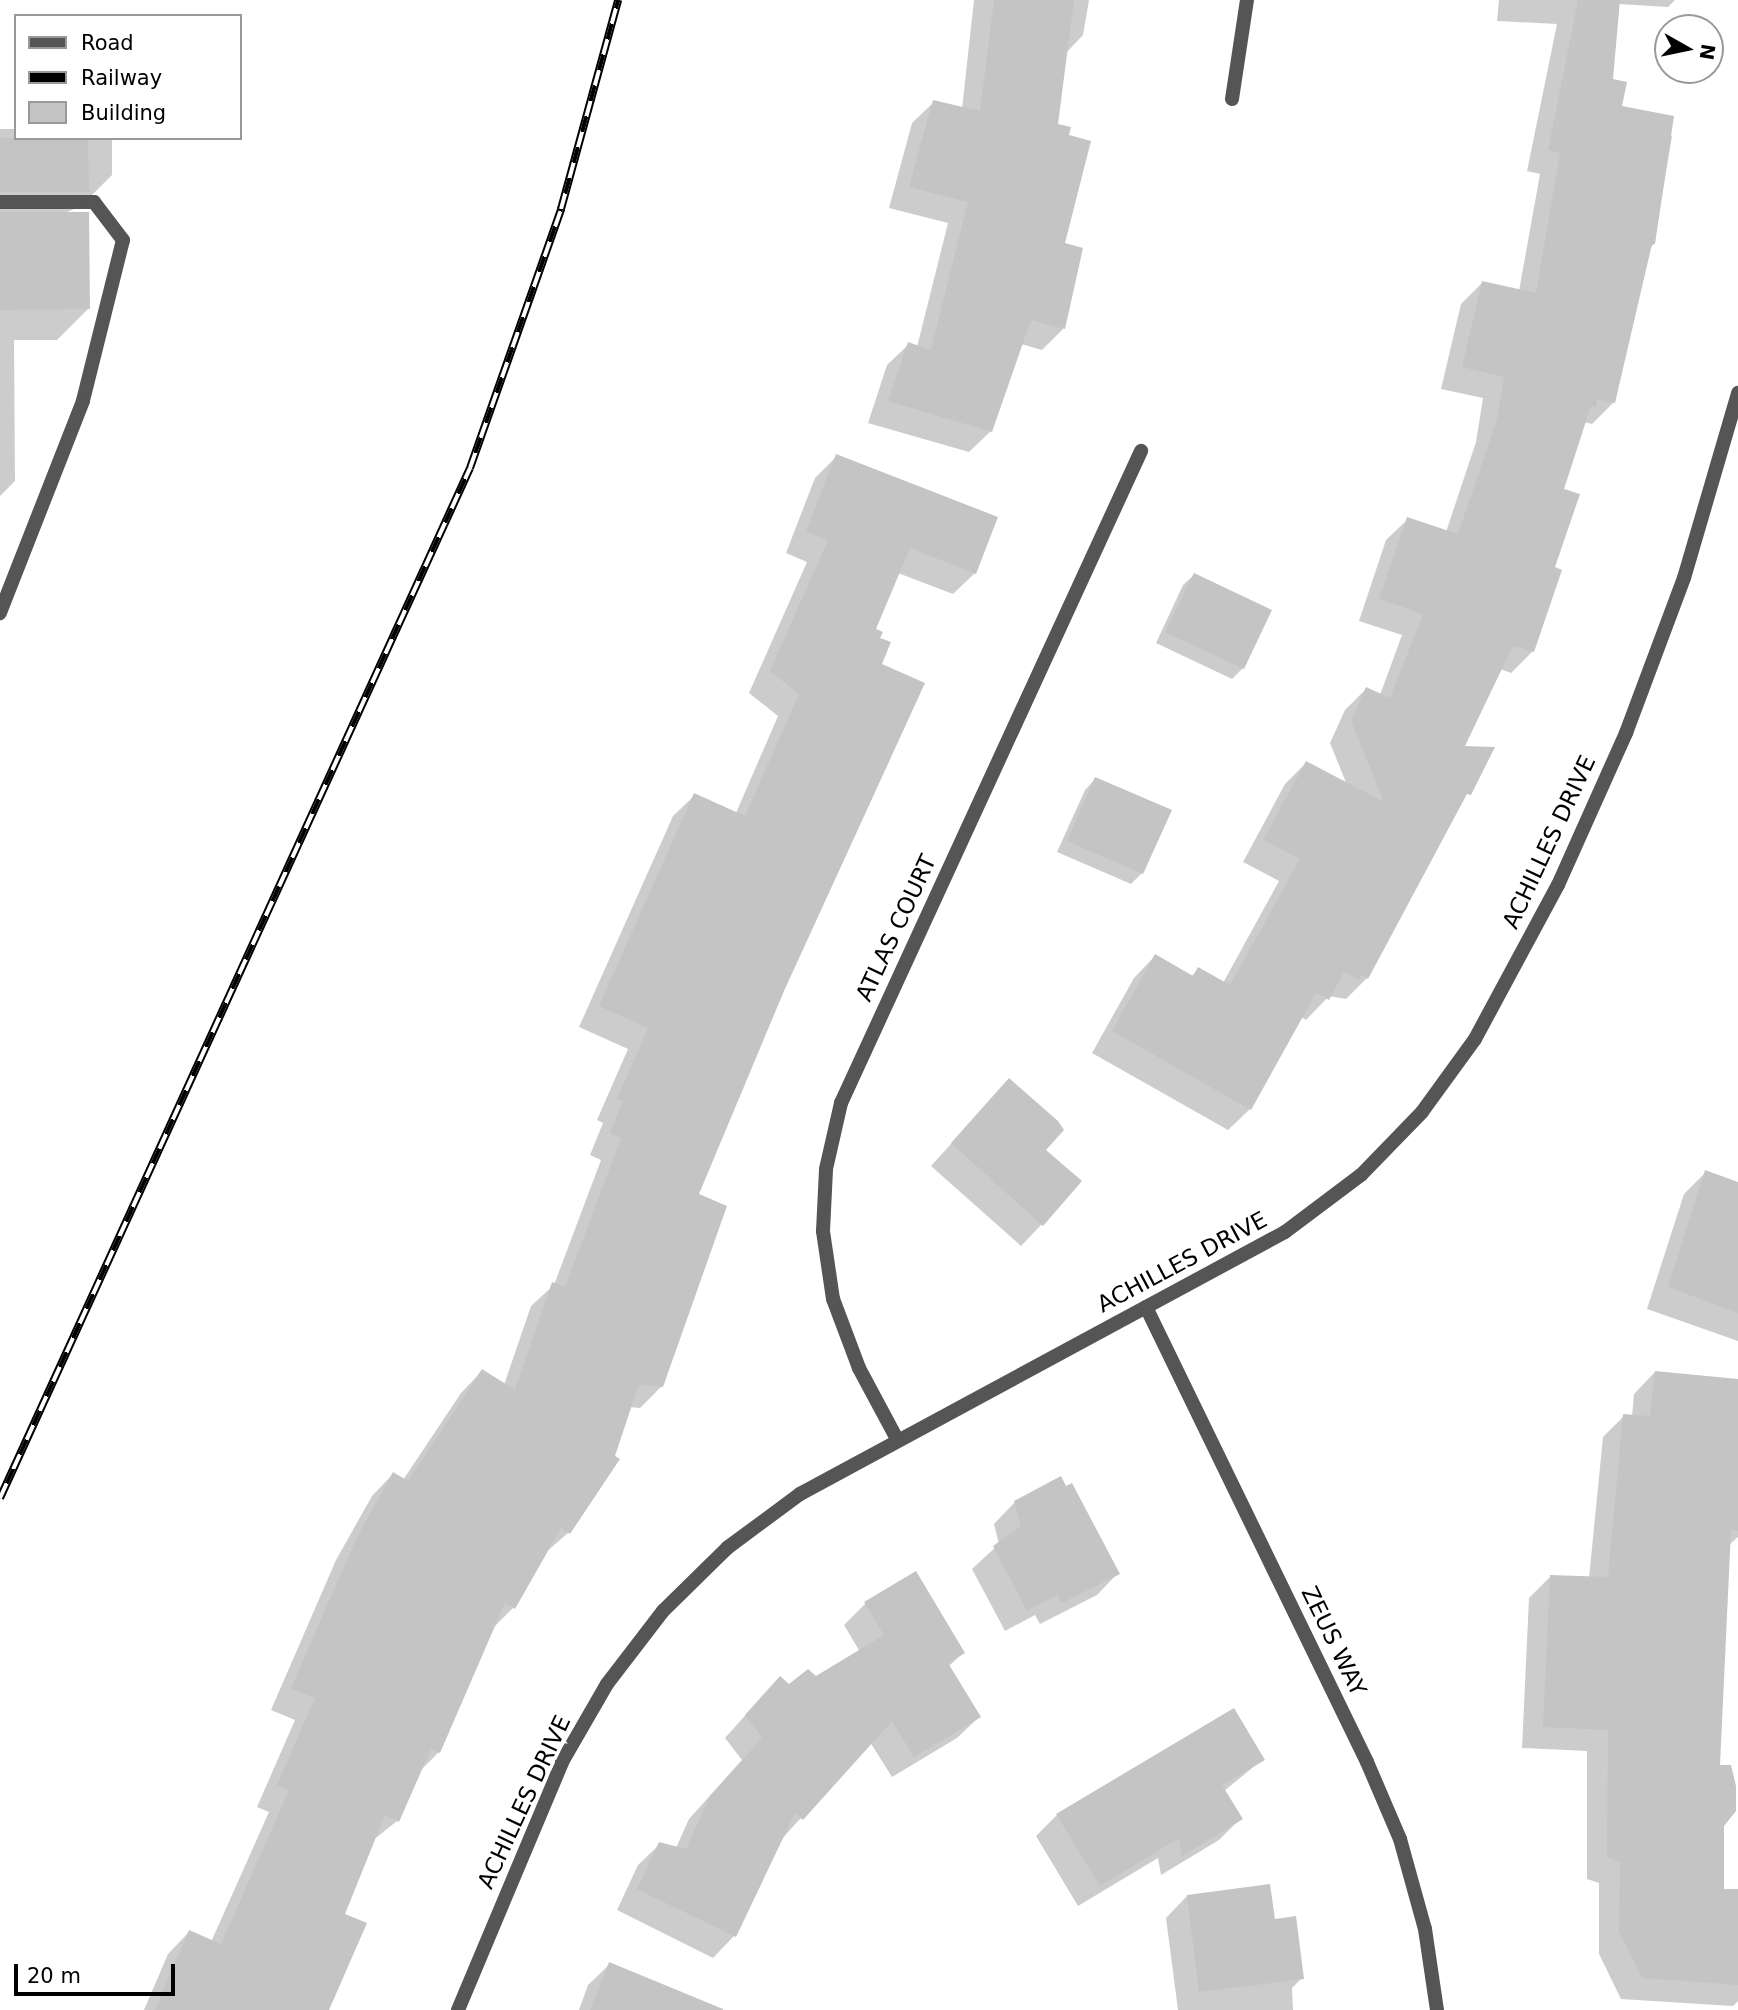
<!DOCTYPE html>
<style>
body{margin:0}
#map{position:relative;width:1738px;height:2010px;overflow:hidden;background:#fff;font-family:"DejaVu Sans",sans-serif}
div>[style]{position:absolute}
.shadow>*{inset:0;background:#0003}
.building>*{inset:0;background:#c4c4c4}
.service>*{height:14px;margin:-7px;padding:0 7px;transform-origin:7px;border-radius:7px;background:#555}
.minor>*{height:14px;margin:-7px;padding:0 7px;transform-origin:7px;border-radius:7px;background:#555}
.rail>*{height:8px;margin-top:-4px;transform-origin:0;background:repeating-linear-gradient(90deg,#fff 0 16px,#000 0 32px);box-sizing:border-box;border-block:2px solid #000}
span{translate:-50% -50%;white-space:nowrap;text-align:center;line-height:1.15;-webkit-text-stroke:7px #fff;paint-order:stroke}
.street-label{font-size:23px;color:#000}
.legend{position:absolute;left:14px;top:14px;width:228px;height:126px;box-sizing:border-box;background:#fff;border:2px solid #999;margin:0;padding:9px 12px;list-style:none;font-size:21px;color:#000}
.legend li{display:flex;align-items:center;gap:14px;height:35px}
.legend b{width:35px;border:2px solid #999}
.north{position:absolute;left:1654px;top:14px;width:70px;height:70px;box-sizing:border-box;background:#fff;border:2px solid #999;border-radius:50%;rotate:99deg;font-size:19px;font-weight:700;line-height:28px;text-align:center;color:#000}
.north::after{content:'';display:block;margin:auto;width:24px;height:32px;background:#000;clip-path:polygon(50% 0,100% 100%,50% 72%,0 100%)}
.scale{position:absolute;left:14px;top:1964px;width:161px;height:32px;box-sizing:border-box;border:4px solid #000;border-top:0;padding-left:9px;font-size:21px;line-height:24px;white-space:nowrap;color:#000;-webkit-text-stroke:5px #fff;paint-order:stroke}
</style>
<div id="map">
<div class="shadow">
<i style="clip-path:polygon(974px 0,1089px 0,1083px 35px,1066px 53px,1056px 125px,1063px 329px,1042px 350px,1021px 344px,991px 431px,969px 452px,868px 423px,887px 365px,909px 344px,917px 347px,948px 223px,889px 208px,912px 123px,934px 102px,962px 109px)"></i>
<i style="clip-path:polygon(1499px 0,1675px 0,1668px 7px,1618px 4px,1611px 80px,1620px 107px,1672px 136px,1654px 244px,1649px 249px,1613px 403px,1592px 424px,1584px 422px,1562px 490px,1553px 568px,1560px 571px,1532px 652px,1511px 673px,1500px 669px,1462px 748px,1367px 978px,1346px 999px,1329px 996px,1306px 1020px,1301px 1017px,1250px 1109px,1228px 1130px,1092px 1053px,1134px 978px,1155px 956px,1191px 977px,1198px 969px,1223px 983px,1279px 881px,1243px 862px,1285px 784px,1306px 763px,1347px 785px,1330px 743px,1345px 710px,1366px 689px,1380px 695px,1402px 635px,1359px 621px,1386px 540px,1408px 519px,1446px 532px,1476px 442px,1483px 398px,1441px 389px,1461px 304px,1482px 283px,1519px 291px,1540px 174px,1527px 171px,1557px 24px,1497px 21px)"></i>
<i style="clip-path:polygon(0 129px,16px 129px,16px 138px,112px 138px,112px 175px,81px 206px,65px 213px,88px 309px,57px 340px,14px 340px,15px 481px,0 496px)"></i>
<i style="clip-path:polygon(837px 456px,975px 573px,953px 594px,898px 573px,874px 630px,879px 665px,782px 991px,696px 1195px,662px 1386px,640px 1408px,629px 1407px,568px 1533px,545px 1553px,513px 1608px,492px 1629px,439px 1752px,418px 1773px,397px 1821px,372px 1841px,343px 1915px,329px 2010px,144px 2010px,168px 1954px,189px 1932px,211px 1942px,269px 1812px,257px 1807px,295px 1720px,271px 1710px,336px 1560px,372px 1496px,393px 1474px,403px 1480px,461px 1393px,482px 1371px,504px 1385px,531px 1306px,554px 1285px,601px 1160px,590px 1155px,603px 1123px,597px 1120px,628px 1049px,579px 1027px,673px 816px,695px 795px,736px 813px,778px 716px,749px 693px,807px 562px,786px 553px,815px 478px)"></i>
<i style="clip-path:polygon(1194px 575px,1243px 668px,1232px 679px,1156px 643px,1183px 585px)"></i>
<i style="clip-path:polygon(1095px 779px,1142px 873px,1131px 884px,1057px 852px,1085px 790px)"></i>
<i style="clip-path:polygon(1009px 1080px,1044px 1150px,1042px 1224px,1021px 1246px,931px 1166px)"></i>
<i style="clip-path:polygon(1706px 1172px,1738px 1184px,1738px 1341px,1647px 1309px,1684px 1194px)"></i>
<i style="clip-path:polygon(1655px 1372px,1738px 1380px,1738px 1537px,1728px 1546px,1718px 1767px,1722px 1891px,1738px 1891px,1738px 2001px,1733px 2006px,1621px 1999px,1599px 1954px,1599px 1883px,1587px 1879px,1587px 1751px,1522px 1748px,1529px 1598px,1551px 1576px,1589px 1578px,1603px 1437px,1624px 1416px,1632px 1416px,1634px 1394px)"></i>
<i style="clip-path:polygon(1015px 1502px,1118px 1573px,1097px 1595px,1040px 1624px,1035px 1615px,1005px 1631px,972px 1569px,999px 1544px,994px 1524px)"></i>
<i style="clip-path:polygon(865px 1604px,963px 1653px,948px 1667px,979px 1717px,957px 1738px,892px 1777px,870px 1742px,780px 1841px,734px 1936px,713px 1958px,617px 1910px,638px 1865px,660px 1844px,676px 1848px,689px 1819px,742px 1760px,725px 1738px,759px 1700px,816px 1678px,860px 1652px,844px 1625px)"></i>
<i style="clip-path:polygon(1262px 1760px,1224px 1791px,1240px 1819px,1219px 1840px,1161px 1875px,1158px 1858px,1078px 1906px,1036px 1836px,1057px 1815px)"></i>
<i style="clip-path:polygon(1187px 1896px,1273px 1921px,1302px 1978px,1292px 1988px,1293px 2010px,1178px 2010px,1166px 1918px)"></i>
<i style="clip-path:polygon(610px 1964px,720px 2010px,579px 2010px,588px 1985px)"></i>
</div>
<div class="building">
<i style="clip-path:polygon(994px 0,1074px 0,1058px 124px,1071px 127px,1069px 135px,1091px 141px,1065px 243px,1083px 248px,1065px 329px,1031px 320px,992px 432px,888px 401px,908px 342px,931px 350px,968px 202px,909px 187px,933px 100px,980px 111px)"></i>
<i style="clip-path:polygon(1578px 0,1620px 0,1613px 79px,1627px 82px,1622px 106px,1674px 116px,1655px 244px,1652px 244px,1615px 403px,1597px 399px,1596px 407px,1591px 406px,1564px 489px,1580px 494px,1555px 567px,1562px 570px,1534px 652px,1516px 646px,1510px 652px,1465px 746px,1495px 747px,1471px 795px,1467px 794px,1368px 979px,1362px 975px,1359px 980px,1344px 972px,1329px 1000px,1316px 993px,1251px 1110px,1112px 1031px,1155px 954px,1193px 976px,1198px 967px,1230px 985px,1300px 859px,1263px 840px,1306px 761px,1384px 802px,1351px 721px,1366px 687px,1390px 698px,1423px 614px,1379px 599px,1407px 517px,1458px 534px,1497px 419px,1504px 377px,1462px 367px,1482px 281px,1536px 293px,1560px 153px,1548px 150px)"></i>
<i style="clip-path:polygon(0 138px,88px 138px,89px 192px,0 192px)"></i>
<i style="clip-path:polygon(0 212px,89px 212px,90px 309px,0 310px)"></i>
<i style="clip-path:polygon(836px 454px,998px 517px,976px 574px,910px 548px,876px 629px,883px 632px,880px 638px,891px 642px,882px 664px,925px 683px,784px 991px,699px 1194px,727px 1206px,663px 1387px,639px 1384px,615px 1456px,620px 1459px,570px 1534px,561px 1528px,515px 1609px,505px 1603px,440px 1753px,431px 1749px,399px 1822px,385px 1815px,345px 1914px,367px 1923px,329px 2010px,155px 2010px,189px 1930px,221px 1944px,289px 1790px,277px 1785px,315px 1698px,291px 1688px,357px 1537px,393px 1472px,408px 1481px,482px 1369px,515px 1390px,552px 1282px,565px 1287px,621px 1138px,610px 1133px,623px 1101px,617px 1099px,648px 1028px,599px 1006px,694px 793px,745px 816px,799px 694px,770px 671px,828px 540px,806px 532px)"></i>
<i style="clip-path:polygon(1194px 573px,1272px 610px,1244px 669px,1165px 632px)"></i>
<i style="clip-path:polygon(1095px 777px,1172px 810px,1143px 874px,1067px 841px)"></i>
<i style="clip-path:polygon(1009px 1078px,1058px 1121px,1064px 1130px,1046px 1150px,1082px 1181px,1043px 1226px,951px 1143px)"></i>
<i style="clip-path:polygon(1705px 1170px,1738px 1182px,1738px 1313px,1668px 1287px)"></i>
<i style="clip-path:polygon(1655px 1371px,1738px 1379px,1738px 1531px,1731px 1530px,1720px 1765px,1731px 1765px,1736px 1786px,1736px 1811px,1724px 1826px,1724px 1889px,1738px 1889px,1738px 1985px,1642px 1978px,1619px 1932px,1620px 1862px,1607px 1857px,1608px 1730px,1543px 1727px,1550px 1575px,1608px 1577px,1623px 1414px,1650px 1416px)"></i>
<i style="clip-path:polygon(1061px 1476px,1066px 1486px,1072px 1483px,1120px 1574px,1062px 1603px,1057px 1595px,1027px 1611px,993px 1546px,1021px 1526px,1014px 1501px)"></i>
<i style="clip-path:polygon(916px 1571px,965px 1653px,948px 1663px,981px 1717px,914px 1757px,892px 1721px,803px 1820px,795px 1813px,736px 1937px,637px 1889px,659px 1842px,686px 1849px,710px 1796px,762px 1738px,745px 1715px,780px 1676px,789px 1684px,808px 1669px,816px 1676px,884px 1635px,864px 1602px)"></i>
<i style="clip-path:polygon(1234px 1708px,1265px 1760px,1222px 1785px,1243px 1819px,1182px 1856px,1179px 1838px,1100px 1886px,1056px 1814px)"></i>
<i style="clip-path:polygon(1270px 1884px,1275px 1919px,1296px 1916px,1304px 1979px,1199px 1992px,1187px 1895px)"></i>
<i style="clip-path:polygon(609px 1962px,723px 2009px,723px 2010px,590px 2010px)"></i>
</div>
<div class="service">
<i style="left:0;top:202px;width:94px"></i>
<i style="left:94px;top:202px;width:48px;rotate:52.7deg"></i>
<i style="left:123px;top:240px;width:166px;rotate:104deg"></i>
<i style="left:83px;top:401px;width:228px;rotate:111.4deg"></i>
</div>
<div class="minor">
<i style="left:1232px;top:99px;width:100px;rotate:-81.4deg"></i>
<i style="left:1146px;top:1307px;width:506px;rotate:64.09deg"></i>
<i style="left:1367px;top:1762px;width:84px;rotate:66.8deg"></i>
<i style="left:1400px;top:1839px;width:93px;rotate:74.5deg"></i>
<i style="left:1425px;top:1929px;width:82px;rotate:81.6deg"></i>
<i style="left:897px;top:1439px;width:81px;rotate:-118.2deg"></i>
<i style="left:859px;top:1368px;width:74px;rotate:-110.6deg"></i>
<i style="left:833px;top:1299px;width:69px;rotate:-98.4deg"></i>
<i style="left:823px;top:1231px;width:62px;rotate:-87.2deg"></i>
<i style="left:826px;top:1169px;width:68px;rotate:-77.2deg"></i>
<i style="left:841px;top:1103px;width:718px;rotate:-65.29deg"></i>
<i style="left:458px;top:2010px;width:269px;rotate:-67.2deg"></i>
<i style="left:562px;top:1762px;width:90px;rotate:-60deg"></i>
<i style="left:607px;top:1684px;width:92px;rotate:-52.5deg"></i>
<i style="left:663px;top:1611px;width:90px;rotate:-44.5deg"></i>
<i style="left:727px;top:1548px;width:91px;rotate:-36.5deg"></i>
<i style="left:800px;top:1494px;width:551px;rotate:-28.38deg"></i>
<i style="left:1285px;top:1232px;width:95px;rotate:-36.9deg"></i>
<i style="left:1361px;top:1175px;width:88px;rotate:-45.9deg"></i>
<i style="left:1422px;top:1112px;width:90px;rotate:-54deg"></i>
<i style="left:1475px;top:1039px;width:175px;rotate:-61.7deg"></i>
<i style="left:1558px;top:885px;width:167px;rotate:-65.9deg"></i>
<i style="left:1626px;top:733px;width:165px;rotate:-69.5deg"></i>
<i style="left:1684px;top:578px;width:193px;rotate:-73.7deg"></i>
</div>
<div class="rail">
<i style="left:0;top:1498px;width:1132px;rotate:-65.47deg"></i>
<i style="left:470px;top:468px;width:275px;rotate:-70.6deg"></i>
<i style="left:561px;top:209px;width:217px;rotate:-74.7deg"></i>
</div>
<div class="street-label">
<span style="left:1549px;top:842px;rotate:-65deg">ACHILLES DRIVE</span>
<span style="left:896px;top:928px;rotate:-65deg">ATLAS COURT</span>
<span style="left:1182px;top:1262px;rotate:-28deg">ACHILLES DRIVE</span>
<span style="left:1334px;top:1641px;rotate:64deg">ZEUS WAY</span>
<span style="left:524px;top:1802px;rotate:-65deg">ACHILLES DRIVE</span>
</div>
<ul class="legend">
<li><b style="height:9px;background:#555"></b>Road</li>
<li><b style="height:9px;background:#000"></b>Railway</li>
<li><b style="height:19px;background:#c4c4c4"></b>Building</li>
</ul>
<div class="north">N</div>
<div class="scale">20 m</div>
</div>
